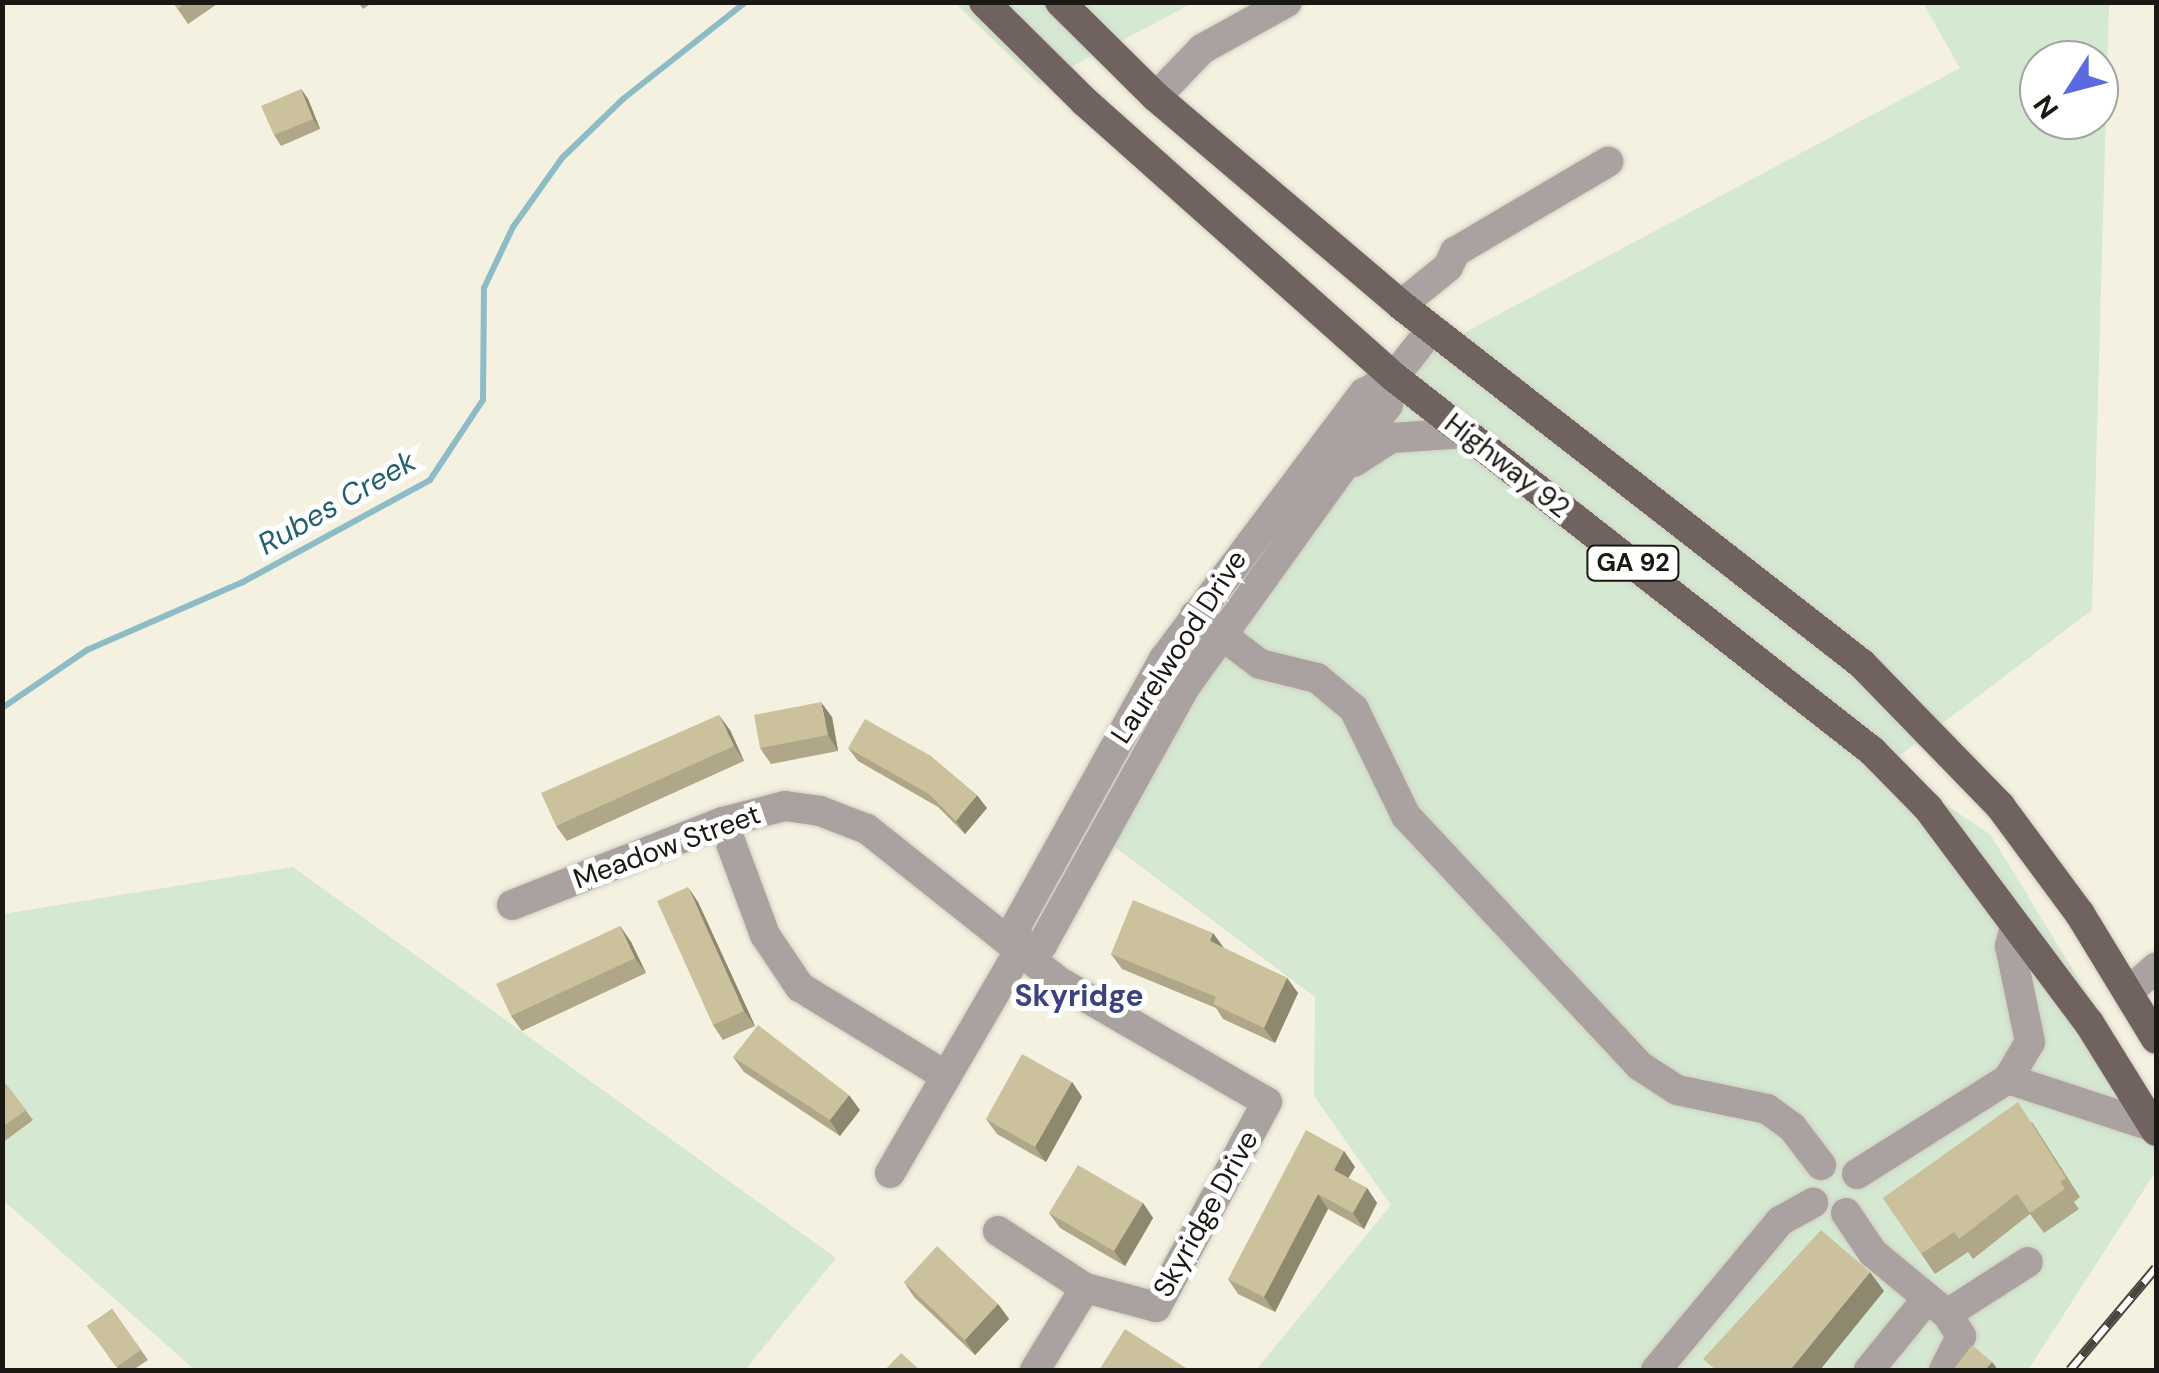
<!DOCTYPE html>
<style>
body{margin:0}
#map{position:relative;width:2159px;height:1373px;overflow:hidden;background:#f4f1e1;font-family:"DM Sans",sans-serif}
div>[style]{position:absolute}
.green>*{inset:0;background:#d4e8d2}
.stream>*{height:6px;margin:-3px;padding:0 3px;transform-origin:3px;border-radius:3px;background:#8dbcc6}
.roads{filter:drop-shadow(0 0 2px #d1cec0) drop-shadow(0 0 2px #d1cec0)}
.minor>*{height:30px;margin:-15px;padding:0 15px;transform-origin:15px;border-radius:15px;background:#aaa2a1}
.major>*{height:30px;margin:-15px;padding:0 15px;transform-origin:15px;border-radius:15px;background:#6f625f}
.rail>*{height:10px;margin-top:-5px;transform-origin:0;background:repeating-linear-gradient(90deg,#fff 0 19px,#48453e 0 38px);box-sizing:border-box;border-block:2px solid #48453e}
.wall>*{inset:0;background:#afa787}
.shaded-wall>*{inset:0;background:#8e886e}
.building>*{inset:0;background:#cbc29d}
span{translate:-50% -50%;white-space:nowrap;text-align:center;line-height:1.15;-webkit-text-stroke:10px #fff;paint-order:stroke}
.shield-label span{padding:2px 8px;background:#fff;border:2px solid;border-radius:8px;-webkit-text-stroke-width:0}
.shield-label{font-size:25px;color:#1a1813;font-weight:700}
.street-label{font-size:28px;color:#1a1813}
.water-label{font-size:30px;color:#22606b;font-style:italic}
.neighbourhood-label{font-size:30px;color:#3a437e;font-weight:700}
.frame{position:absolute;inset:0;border:5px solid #1a1813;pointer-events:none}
.north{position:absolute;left:2019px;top:40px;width:100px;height:100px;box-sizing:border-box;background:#fff;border:2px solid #a3a3a1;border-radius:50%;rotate:234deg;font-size:28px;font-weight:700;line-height:40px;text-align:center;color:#1a1813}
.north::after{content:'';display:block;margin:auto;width:35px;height:45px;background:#5c6ae1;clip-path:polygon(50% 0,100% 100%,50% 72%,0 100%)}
</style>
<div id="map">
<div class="green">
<i style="clip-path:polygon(955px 3px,1193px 3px,1039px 84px)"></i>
<i style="clip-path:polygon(evenodd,1923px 3px,2109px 3px,2092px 610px,1886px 766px,1990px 834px,2156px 1106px,2156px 1171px,2028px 1370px,1256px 1370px,1391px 1205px,1314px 1096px,1315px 997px,1075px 817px,1391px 372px,1960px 68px,1923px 3px,2039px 60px,2099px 60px,2099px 120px,2039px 120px,2039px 60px)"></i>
<i style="clip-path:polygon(293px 867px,836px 1258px,745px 1370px,195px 1370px,3px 1200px,3px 914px)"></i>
</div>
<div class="stream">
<i style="left:2px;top:708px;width:103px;rotate:-34.3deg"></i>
<i style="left:87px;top:650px;width:170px;rotate:-23.6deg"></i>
<i style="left:243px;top:582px;width:213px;rotate:-28.6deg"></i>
<i style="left:430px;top:480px;width:96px;rotate:-56.5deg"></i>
<i style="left:483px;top:400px;width:112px;rotate:-89.5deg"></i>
<i style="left:484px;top:288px;width:68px;rotate:-64.6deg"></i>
<i style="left:513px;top:227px;width:85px;rotate:-54.6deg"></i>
<i style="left:562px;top:158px;width:85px;rotate:-44deg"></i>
<i style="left:623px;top:99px;width:157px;rotate:-38.3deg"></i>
</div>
<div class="roads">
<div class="minor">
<i style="left:1156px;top:97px;width:66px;rotate:-46.2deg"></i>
<i style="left:1202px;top:49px;width:97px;rotate:-28.9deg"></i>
<i style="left:1401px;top:305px;width:60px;rotate:-39deg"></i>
<i style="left:1448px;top:267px;width:17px;rotate:-65deg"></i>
<i style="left:1455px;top:252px;width:178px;rotate:-30.5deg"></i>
<i style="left:1354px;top:462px;width:44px;rotate:-33deg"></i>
<i style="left:1391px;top:438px;width:75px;rotate:-3.8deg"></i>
<i style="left:1195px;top:615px;width:81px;rotate:37deg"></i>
<i style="left:1260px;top:664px;width:59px;rotate:13.8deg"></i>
<i style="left:1317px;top:678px;width:48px;rotate:40deg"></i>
<i style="left:1354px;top:709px;width:119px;rotate:64.1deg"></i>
<i style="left:1406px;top:816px;width:342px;rotate:46.9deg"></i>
<i style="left:1640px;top:1066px;width:44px;rotate:33deg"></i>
<i style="left:1677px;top:1090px;width:92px;rotate:11.9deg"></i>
<i style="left:1767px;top:1109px;width:31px;rotate:36deg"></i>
<i style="left:1792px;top:1127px;width:48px;rotate:52.7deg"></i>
<i style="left:723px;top:822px;width:121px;rotate:69.6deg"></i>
<i style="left:765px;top:935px;width:63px;rotate:56.1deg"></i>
<i style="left:800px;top:987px;width:171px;rotate:31.4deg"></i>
<i style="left:512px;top:905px;width:227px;rotate:-21.5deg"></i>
<i style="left:723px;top:822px;width:64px;rotate:-14.5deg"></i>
<i style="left:785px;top:806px;width:35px;rotate:8deg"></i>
<i style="left:820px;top:811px;width:50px;rotate:21deg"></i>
<i style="left:867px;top:829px;width:244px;rotate:38.5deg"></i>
<i style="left:1058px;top:981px;width:241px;rotate:30.1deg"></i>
<i style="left:1267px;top:1102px;width:233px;rotate:118.4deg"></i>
<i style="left:1156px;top:1307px;width:73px;rotate:-165deg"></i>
<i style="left:1085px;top:1288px;width:104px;rotate:-146.8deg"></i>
<i style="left:2015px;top:927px;width:20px;rotate:105deg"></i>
<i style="left:2010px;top:946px;width:98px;rotate:78.2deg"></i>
<i style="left:2030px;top:1042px;width:43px;rotate:120.7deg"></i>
<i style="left:2008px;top:1079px;width:154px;rotate:18.2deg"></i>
<i style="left:1019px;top:951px;width:24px;rotate:-15deg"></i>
<i style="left:1042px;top:945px;width:295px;rotate:-61deg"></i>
<i style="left:1185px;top:687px;width:347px;rotate:-54.3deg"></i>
<i style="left:1388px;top:405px;width:29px;rotate:-78deg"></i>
<i style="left:2128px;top:992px;width:37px;rotate:-41deg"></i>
<i style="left:890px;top:1173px;width:257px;rotate:-59.8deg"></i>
<i style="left:1019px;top:951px;width:25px;rotate:-97deg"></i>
<i style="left:1016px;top:926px;width:305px;rotate:-61deg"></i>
<i style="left:1164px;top:659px;width:333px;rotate:-53.1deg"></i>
<i style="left:1364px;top:393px;width:34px;rotate:-28deg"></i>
<i style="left:1394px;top:377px;width:60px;rotate:-51.8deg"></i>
<i style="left:1857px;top:1174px;width:178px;rotate:-32.2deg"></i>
<i style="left:1846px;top:1213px;width:48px;rotate:56deg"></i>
<i style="left:1873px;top:1253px;width:96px;rotate:39.5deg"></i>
<i style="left:1947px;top:1314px;width:96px;rotate:-32.7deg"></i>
<i style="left:1035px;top:1370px;width:96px;rotate:-58.6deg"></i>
<i style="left:1656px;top:1370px;width:194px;rotate:-50.2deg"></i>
<i style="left:1780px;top:1221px;width:38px;rotate:-29deg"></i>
<i style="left:1869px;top:1370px;width:92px;rotate:-50.8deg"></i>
<i style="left:1944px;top:1370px;width:38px;rotate:-63deg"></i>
<i style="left:1961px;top:1336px;width:26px;rotate:-122deg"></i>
</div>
<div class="major">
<i style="left:984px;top:2px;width:141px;rotate:44.7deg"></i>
<i style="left:1084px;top:101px;width:415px;rotate:41.7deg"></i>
<i style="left:1394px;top:377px;width:607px;rotate:38.04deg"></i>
<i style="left:1872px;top:751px;width:80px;rotate:45.5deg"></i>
<i style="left:1928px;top:808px;width:269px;rotate:53.2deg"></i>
<i style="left:2089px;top:1023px;width:127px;rotate:58.2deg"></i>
<i style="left:1060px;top:2px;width:135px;rotate:44.7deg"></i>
<i style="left:1156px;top:97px;width:321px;rotate:40.3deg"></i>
<i style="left:1401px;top:305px;width:584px;rotate:37.91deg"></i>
<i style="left:1862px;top:664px;width:198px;rotate:45.8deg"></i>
<i style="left:2000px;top:806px;width:134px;rotate:53.5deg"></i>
<i style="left:2080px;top:914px;width:146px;rotate:58.7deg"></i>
</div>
</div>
<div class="rail">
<i style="left:2070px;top:1370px;width:133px;rotate:-49.9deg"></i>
</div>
<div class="wall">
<i style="clip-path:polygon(173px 2px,220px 2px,188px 24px)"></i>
<i style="clip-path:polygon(358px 2px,373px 2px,363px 9px)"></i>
<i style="clip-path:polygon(301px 89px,308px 99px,320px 129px,281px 146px,274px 135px)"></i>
<i style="clip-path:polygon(832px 717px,838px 751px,771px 764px,760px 748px)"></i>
<i style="clip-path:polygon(730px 730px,744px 761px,567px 841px,556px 826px)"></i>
<i style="clip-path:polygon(848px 748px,987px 808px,965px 834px,938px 807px,858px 761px)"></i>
<i style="clip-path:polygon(698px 902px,755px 1026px,723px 1040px,713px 1025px)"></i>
<i style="clip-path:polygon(620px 926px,631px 942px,646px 973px,522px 1031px,511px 1016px)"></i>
<i style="clip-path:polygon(1213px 933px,1223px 948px,1287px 978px,1298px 993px,1275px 1043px,1223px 1019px,1216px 1008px,1122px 969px,1111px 954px)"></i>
<i style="clip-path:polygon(733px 1057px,860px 1110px,840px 1136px,744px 1072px)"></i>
<i style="clip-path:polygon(1072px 1082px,1082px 1097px,1046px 1162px,997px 1134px,986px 1119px)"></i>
<i style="clip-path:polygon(6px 1084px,33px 1120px,2px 1143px,2px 1087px)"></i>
<i style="clip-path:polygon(2032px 1122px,2080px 1197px,2074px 1202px,2079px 1209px,2044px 1233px,2030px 1214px,1973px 1259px,1968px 1252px,1935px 1274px,1883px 1198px)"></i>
<i style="clip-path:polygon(1344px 1151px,1355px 1167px,1348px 1178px,1367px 1188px,1377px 1203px,1364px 1229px,1328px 1209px,1275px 1312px,1238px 1294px,1228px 1279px)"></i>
<i style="clip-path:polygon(1143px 1203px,1153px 1218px,1125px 1266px,1060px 1228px,1049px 1213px)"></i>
<i style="clip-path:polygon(904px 1282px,998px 1304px,1009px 1319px,975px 1355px,914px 1297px)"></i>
<i style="clip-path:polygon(112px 1309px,148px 1360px,133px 1370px,119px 1370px,87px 1326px)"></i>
</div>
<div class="shaded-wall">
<i style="clip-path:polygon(301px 89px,308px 99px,320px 129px,313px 119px)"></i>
<i style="clip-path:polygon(821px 702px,832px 717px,838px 751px,828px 735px)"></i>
<i style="clip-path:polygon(719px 715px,730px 730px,744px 761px,734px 746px)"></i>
<i style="clip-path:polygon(977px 795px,987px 808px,965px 834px,956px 821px)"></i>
<i style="clip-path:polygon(688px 887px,698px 902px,755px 1026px,744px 1011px)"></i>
<i style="clip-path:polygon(620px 926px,631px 942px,646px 973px,635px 958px)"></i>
<i style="clip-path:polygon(1213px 933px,1224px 948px,1210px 941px)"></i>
<i style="clip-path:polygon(1287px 978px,1298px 993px,1275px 1043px,1264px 1028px)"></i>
<i style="clip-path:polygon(1072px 1082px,1082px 1097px,1046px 1162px,1035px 1147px)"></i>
<i style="clip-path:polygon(849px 1095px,860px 1110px,840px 1136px,830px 1120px)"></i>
<i style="clip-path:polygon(1344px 1151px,1355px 1167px,1344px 1185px,1334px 1170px)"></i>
<i style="clip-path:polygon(1367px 1188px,1377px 1203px,1364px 1229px,1353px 1213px)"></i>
<i style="clip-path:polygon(1318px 1194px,1328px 1209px,1275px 1312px,1264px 1297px)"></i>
<i style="clip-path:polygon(1143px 1203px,1153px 1218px,1125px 1266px,1114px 1251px)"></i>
<i style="clip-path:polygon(1870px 1272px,1884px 1291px,1820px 1370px,1790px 1370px)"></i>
<i style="clip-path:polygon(998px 1304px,1009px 1319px,975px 1355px,965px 1340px)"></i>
<i style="clip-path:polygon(1992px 1362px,1998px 1370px,1985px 1370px)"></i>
</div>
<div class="building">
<i style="clip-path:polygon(173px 2px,187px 2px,177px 9px)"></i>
<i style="clip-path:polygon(301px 89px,313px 119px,274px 135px,261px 106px)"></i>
<i style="clip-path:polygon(821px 702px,828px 735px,760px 748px,754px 715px)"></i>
<i style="clip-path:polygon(719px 715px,734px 746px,556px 826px,541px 793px)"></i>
<i style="clip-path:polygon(865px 719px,931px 756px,977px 795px,956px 821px,929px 794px,848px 748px)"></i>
<i style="clip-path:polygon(688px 887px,744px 1011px,713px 1025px,657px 901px)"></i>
<i style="clip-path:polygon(1133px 900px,1213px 933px,1210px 941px,1287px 978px,1264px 1028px,1213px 1004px,1216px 997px,1111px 954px)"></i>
<i style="clip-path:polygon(620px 926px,635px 958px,511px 1016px,496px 984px)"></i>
<i style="clip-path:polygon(758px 1025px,849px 1095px,830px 1120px,733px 1057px)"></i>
<i style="clip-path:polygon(1022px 1054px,1072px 1082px,1035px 1147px,986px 1119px)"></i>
<i style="clip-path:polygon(6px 1084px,26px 1110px,2px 1127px,2px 1087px)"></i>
<i style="clip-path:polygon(2018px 1102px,2066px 1178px,2060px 1182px,2065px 1189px,2030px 1213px,2017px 1194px,1959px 1239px,1954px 1232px,1921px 1254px,1883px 1198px)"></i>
<i style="clip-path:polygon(1306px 1130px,1344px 1151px,1334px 1170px,1367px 1188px,1353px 1213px,1318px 1194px,1264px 1297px,1228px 1279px)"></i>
<i style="clip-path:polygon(1078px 1165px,1143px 1203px,1114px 1251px,1049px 1213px)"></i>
<i style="clip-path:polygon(1821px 1230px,1870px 1272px,1790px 1370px,1716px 1370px,1703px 1359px)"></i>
<i style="clip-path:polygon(937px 1246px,998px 1304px,965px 1340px,904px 1282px)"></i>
<i style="clip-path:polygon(112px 1309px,141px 1350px,116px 1367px,87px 1326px)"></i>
<i style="clip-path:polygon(1125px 1329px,1189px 1370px,1099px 1370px)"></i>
<i style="clip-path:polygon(1972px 1345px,1992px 1362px,1985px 1370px,1953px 1370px)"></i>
<i style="clip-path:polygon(901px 1353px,920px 1370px,885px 1370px)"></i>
</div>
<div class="shield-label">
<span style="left:1633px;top:563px">GA 92</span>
</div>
<div class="street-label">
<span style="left:1507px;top:466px;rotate:38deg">Highway 92</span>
<span style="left:1179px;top:647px;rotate:-57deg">Laurelwood Drive</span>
<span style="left:667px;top:847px;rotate:-20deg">Meadow Street</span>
<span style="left:1206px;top:1214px;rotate:-61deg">Skyridge Drive</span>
</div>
<div class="water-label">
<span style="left:337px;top:503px;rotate:-30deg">Rubes Creek</span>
</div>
<div class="neighbourhood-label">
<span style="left:1079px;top:996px">Skyridge</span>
</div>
<div class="frame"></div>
<div class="north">N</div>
</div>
